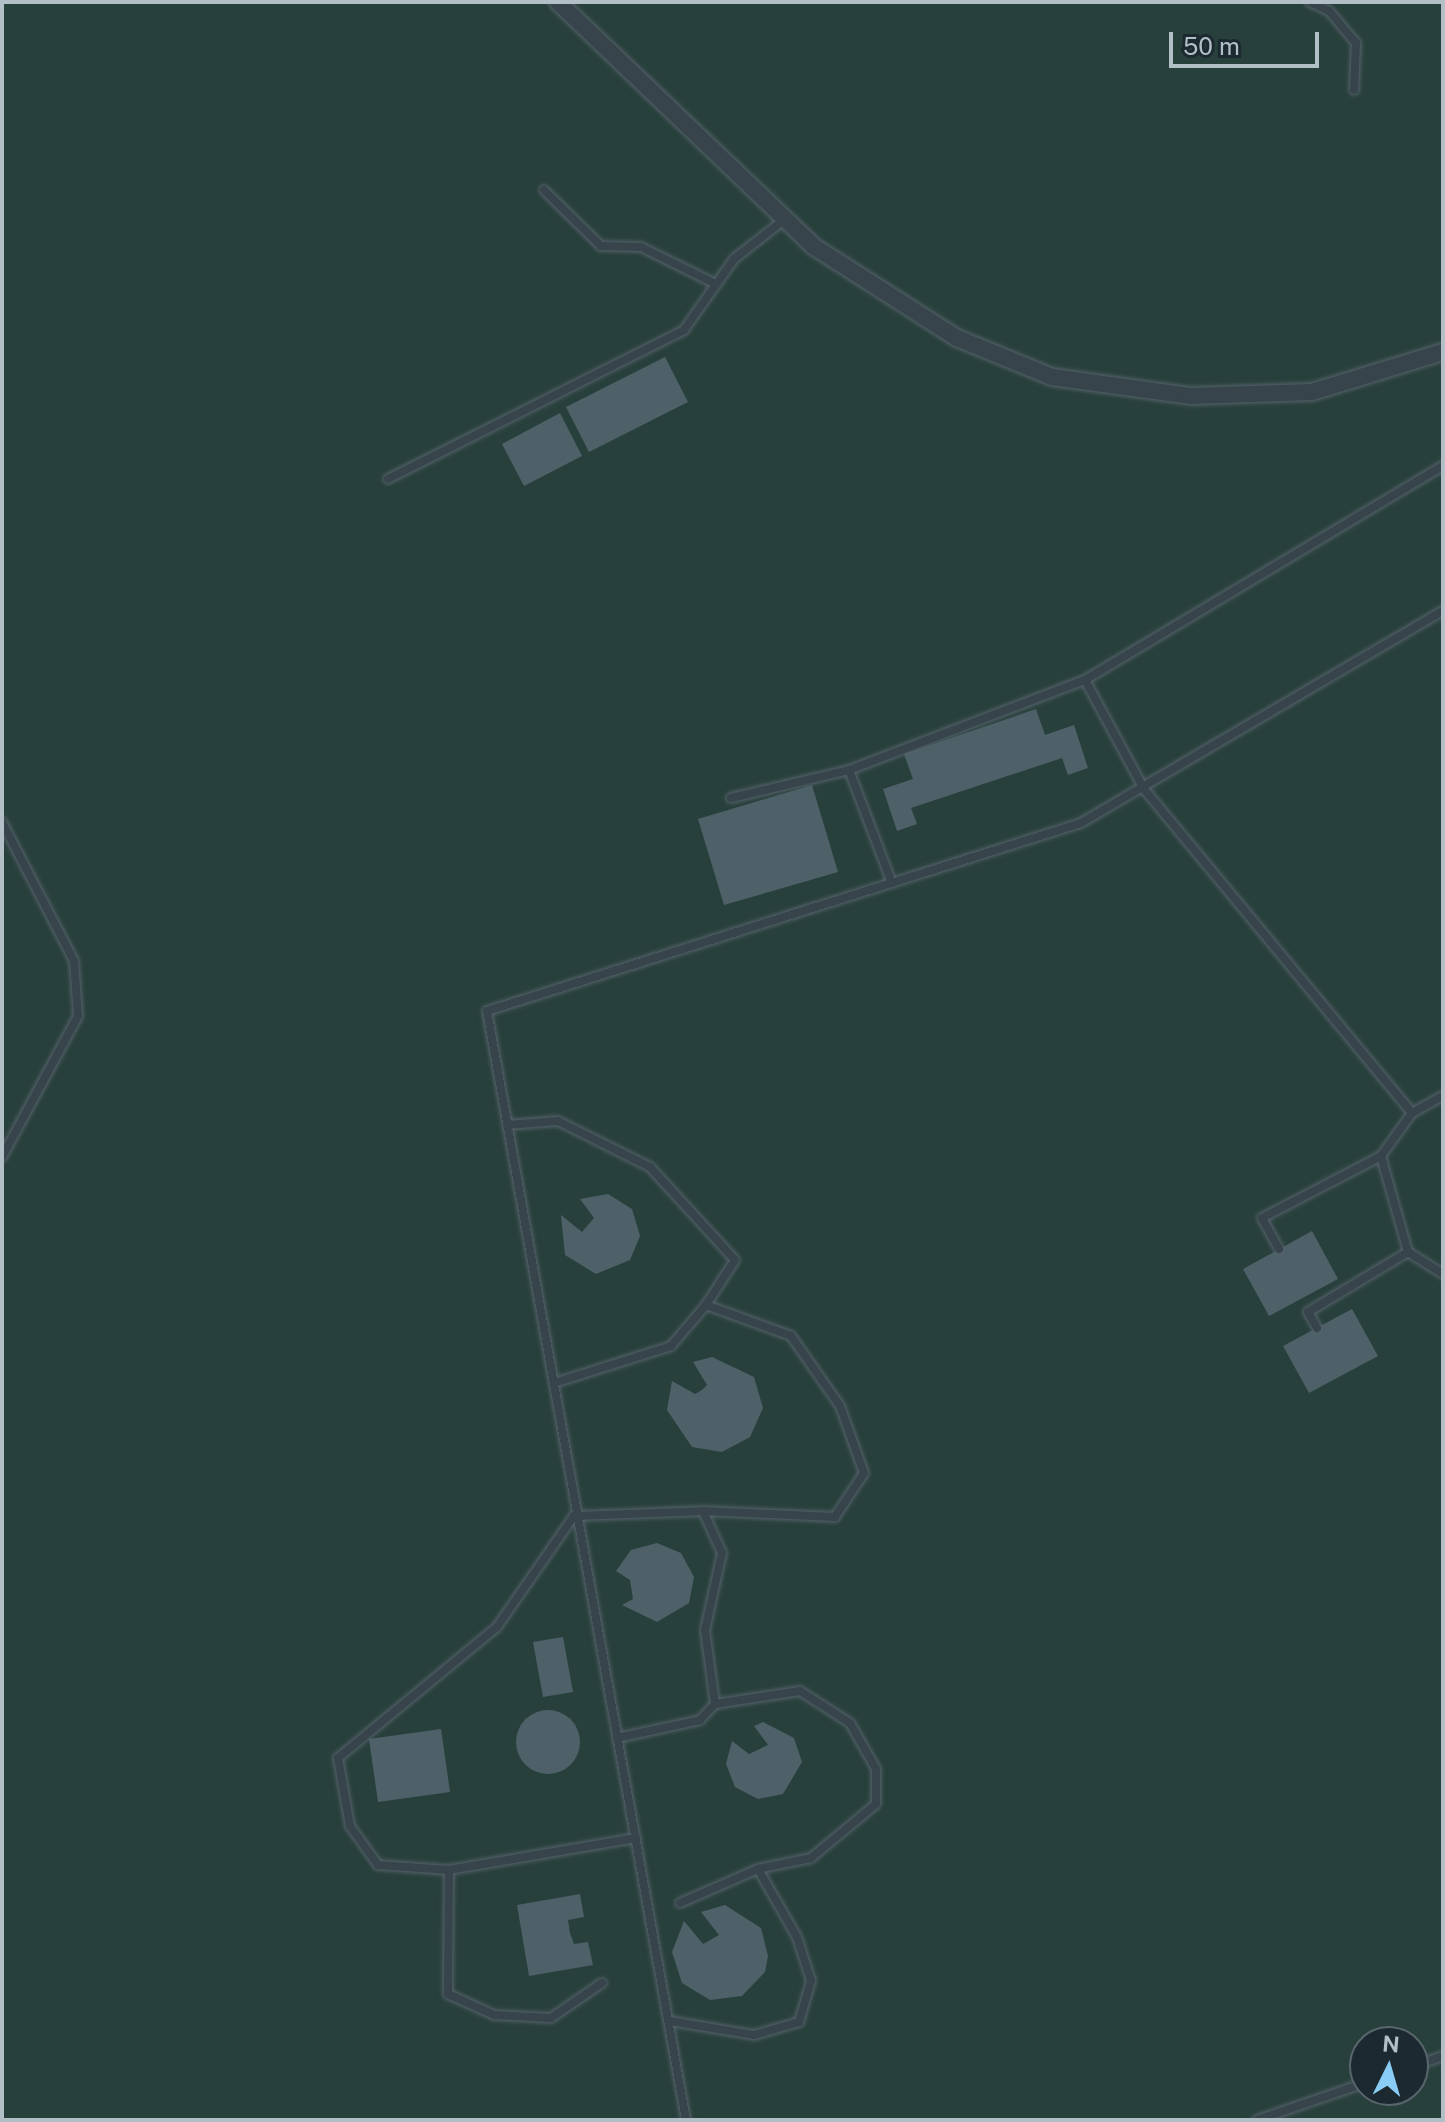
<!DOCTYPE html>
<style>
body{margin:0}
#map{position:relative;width:1445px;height:2122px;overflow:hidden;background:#23333b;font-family:"Public Sans",sans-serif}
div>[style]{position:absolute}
.green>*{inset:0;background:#28403c}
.building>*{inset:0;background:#4e6169}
.round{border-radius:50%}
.roads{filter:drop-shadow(0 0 2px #55626a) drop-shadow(0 0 2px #55626a)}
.lane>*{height:8px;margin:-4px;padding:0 4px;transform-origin:4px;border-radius:4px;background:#37444c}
.street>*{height:16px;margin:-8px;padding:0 8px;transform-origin:8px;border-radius:8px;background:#37444c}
span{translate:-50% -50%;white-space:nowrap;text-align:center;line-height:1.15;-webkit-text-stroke:6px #1c2930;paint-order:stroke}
.frame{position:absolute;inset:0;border:4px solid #b2bfc7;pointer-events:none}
.north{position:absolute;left:1349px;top:2026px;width:80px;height:80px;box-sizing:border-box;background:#1c2930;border:2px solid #58656c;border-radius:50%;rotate:5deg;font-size:22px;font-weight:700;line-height:32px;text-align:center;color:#b2bfc7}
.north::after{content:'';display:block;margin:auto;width:28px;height:36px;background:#89cdf6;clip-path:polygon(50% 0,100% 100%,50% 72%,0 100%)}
.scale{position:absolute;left:1169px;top:32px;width:150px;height:36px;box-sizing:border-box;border:4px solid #b2bfc7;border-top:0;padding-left:10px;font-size:24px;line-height:28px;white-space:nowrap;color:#b2bfc7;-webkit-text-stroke:6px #1c2930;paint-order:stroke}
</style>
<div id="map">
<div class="green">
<i style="clip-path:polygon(evenodd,2px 2px,1443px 2px,1443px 2120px,2px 2120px,2px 2px,1365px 2042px,1413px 2042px,1413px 2090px,1365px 2090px,1365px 2042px)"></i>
</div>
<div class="building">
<i style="clip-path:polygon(665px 357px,688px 402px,589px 452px,566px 407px)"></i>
<i style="clip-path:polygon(560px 413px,582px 456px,524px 486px,502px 444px)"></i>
<i style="clip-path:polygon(1036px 709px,1045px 735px,1074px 725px,1088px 768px,1068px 775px,1062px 758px,911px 808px,917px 824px,897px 831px,883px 789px,913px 779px,904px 754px)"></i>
<i style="clip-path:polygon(812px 785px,838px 872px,724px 905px,698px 819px)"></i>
<i style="clip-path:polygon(608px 1194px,632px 1209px,640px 1236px,630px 1260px,596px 1274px,565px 1255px,561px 1215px,582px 1232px,594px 1218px,580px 1199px)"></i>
<i style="clip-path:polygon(1312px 1231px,1338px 1279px,1269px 1316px,1243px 1269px)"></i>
<i style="clip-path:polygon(1352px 1309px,1378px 1356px,1309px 1393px,1283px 1346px)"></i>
<i style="clip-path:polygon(712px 1357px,754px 1377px,763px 1408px,750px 1437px,722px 1452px,692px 1447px,667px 1410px,672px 1381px,695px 1394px,702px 1390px,707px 1385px,693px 1362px)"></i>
<i style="clip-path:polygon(657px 1543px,681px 1553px,694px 1577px,689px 1603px,657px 1622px,622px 1605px,633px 1599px,630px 1580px,616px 1571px,631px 1550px)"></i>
<i style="clip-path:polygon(563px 1637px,573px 1692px,543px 1697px,533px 1642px)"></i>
<i class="round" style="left:516px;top:1710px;width:64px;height:64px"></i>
<i style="clip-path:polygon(763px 1722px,794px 1738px,802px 1762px,783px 1794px,758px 1799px,735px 1787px,726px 1764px,732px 1741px,749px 1754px,768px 1745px,754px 1726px)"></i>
<i style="clip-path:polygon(441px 1729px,450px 1792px,378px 1802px,369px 1739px)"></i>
<i style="clip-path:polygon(580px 1894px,584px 1917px,568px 1920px,570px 1933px,574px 1944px,588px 1942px,593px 1965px,529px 1976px,517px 1905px)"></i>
<i style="clip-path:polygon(725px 1905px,761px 1928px,768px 1956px,765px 1972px,742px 1996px,710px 2000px,682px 1983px,672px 1952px,684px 1921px,703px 1944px,719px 1935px,701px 1912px)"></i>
</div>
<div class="roads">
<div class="lane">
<i style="left:1310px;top:2px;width:21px;rotate:25deg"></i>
<i style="left:1329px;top:11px;width:42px;rotate:49.8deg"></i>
<i style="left:1356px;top:43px;width:47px;rotate:92.4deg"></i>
<i style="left:544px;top:190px;width:80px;rotate:44.5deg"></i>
<i style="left:601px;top:246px;width:40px;rotate:1.4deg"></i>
<i style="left:641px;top:247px;width:84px;rotate:26.3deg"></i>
<i style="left:388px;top:479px;width:331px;rotate:-26.7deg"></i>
<i style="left:684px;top:330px;width:87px;rotate:-54.8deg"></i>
<i style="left:734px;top:259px;width:65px;rotate:-38.1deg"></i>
<i style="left:1085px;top:680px;width:124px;rotate:61.6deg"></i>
<i style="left:1144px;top:789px;width:420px;rotate:50.4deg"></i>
<i style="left:1412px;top:1113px;width:35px;rotate:-29deg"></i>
<i style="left:849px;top:770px;width:121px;rotate:69.2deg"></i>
<i style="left:731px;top:798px;width:121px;rotate:-13.3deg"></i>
<i style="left:849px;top:770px;width:253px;rotate:-20.9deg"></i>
<i style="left:1085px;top:680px;width:417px;rotate:-30.9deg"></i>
<i style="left:2px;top:822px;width:157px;rotate:62.6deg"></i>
<i style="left:74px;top:961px;width:55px;rotate:85.8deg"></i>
<i style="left:78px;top:1016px;width:160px;rotate:118.3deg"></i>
<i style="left:1412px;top:1113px;width:53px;rotate:125.8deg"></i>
<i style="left:1381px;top:1156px;width:100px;rotate:74.3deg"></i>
<i style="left:1408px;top:1252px;width:41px;rotate:32.2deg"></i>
<i style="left:507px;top:1125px;width:51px;rotate:-4.5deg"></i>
<i style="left:558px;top:1121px;width:103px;rotate:26.6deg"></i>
<i style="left:650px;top:1167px;width:126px;rotate:47.6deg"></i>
<i style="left:735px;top:1260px;width:54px;rotate:122.8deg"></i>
<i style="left:706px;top:1305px;width:90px;rotate:20deg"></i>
<i style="left:791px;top:1336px;width:85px;rotate:55deg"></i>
<i style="left:840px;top:1406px;width:71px;rotate:70.3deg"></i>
<i style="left:864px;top:1473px;width:53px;rotate:123.4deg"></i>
<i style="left:835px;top:1517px;width:132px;rotate:-177.4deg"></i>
<i style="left:703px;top:1511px;width:46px;rotate:65.7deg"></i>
<i style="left:722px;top:1553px;width:79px;rotate:102.4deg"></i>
<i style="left:705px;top:1630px;width:75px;rotate:82.3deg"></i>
<i style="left:715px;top:1704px;width:86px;rotate:-8.7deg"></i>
<i style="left:800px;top:1691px;width:59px;rotate:32.6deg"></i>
<i style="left:850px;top:1723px;width:53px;rotate:60.5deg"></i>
<i style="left:876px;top:1769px;width:35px;rotate:90deg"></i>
<i style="left:876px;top:1804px;width:85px;rotate:140.3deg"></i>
<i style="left:811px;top:1858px;width:54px;rotate:168.3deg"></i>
<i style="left:758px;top:1869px;width:78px;rotate:60.2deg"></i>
<i style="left:797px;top:1937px;width:46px;rotate:72.3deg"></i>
<i style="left:811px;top:1981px;width:43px;rotate:106.3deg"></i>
<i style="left:799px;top:2022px;width:47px;rotate:163.9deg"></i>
<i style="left:754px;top:2035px;width:86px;rotate:-170.6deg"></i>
<i style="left:1279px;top:1249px;width:35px;rotate:-119deg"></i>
<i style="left:1262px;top:1218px;width:134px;rotate:-27.5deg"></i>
<i style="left:1317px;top:1328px;width:18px;rotate:-119deg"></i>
<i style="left:1308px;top:1312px;width:117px;rotate:-31deg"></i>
<i style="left:554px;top:1383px;width:123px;rotate:-17.5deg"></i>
<i style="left:671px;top:1346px;width:54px;rotate:-49.5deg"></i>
<i style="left:617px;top:1738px;width:85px;rotate:-12.2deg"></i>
<i style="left:700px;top:1720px;width:22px;rotate:-47deg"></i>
<i style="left:636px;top:1838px;width:190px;rotate:170.3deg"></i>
<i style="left:449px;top:1870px;width:71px;rotate:-176deg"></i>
<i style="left:378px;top:1865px;width:48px;rotate:-125.7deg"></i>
<i style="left:350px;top:1826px;width:69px;rotate:-100deg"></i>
<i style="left:338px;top:1758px;width:206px;rotate:-39.5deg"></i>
<i style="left:497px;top:1627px;width:135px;rotate:-55.3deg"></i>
<i style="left:574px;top:1516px;width:129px;rotate:-2.2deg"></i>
<i style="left:449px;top:1870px;width:124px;rotate:90.5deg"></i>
<i style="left:448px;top:1994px;width:51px;rotate:24.5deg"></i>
<i style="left:494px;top:2015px;width:57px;rotate:3deg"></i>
<i style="left:551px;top:2018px;width:62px;rotate:-34.5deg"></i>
<i style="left:680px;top:1903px;width:85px;rotate:-23.6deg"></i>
<i style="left:1413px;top:2066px;width:32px;rotate:-18deg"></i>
<i style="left:686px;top:2120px;width:1127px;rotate:-100.17deg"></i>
<i style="left:487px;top:1011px;width:623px;rotate:-17.56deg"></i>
<i style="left:1081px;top:823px;width:420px;rotate:-30.4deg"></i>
<i style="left:1257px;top:2120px;width:114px;rotate:-18.9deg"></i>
</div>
<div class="street">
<i style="left:558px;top:2px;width:353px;rotate:43.7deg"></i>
<i style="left:813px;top:246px;width:171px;rotate:32.6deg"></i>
<i style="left:957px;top:338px;width:103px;rotate:22.3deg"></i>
<i style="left:1052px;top:377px;width:139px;rotate:7.8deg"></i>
<i style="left:1190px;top:396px;width:122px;rotate:-1.9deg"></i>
<i style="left:1312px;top:392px;width:137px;rotate:-17deg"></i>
</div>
</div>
<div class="frame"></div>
<div class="north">N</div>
<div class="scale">50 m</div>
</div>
